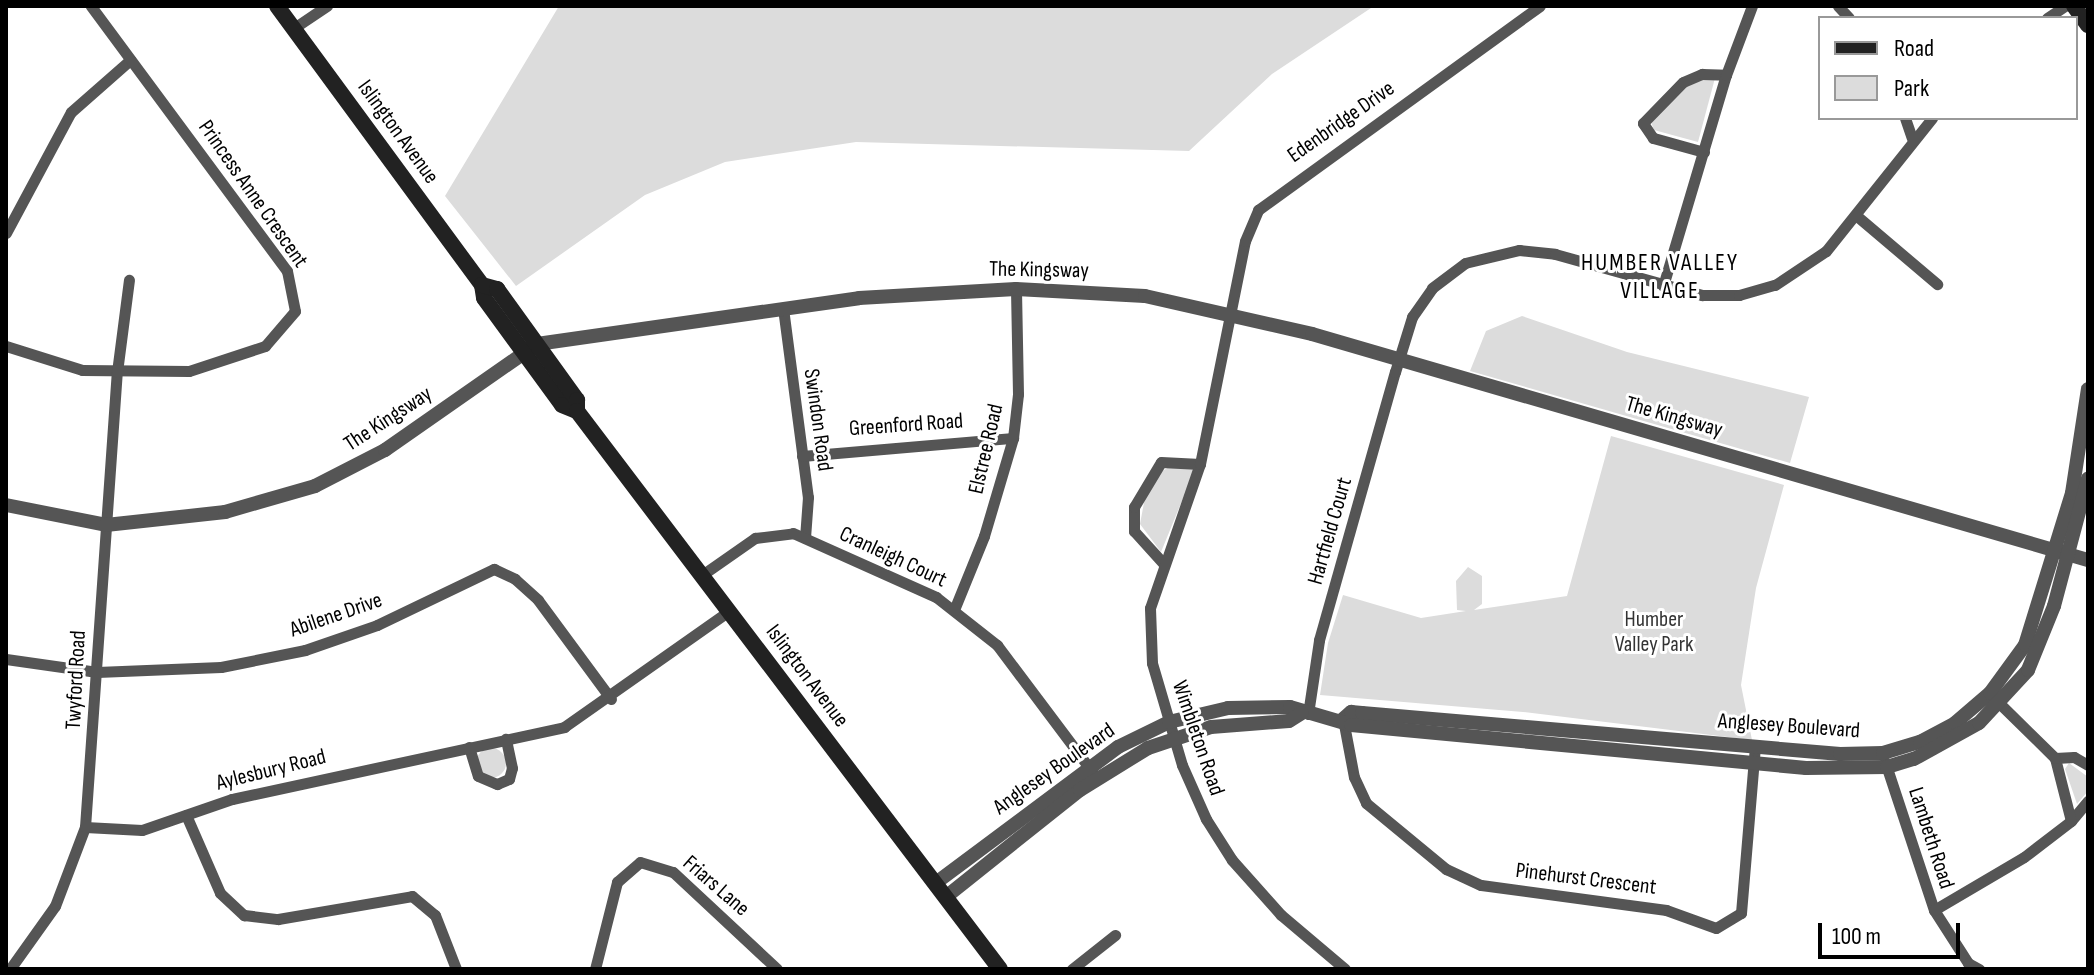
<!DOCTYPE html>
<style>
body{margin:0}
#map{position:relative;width:2094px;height:975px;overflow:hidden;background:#fff;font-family:"Sofia Sans Condensed",sans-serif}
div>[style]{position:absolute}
.green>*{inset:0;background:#dcdcdc}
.round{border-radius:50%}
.minor>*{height:11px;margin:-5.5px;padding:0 5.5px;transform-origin:5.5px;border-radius:5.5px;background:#555}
.tertiary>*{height:14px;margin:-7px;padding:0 7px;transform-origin:7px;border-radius:7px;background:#555}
.secondary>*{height:16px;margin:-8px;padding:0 8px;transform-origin:8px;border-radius:8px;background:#222}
span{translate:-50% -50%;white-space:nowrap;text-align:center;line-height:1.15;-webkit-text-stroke:6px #fff;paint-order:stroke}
.street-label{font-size:22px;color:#000}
.park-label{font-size:22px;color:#333}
.neighbourhood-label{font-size:24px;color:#000;letter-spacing:2px}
.frame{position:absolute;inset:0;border:8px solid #000;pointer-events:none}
.legend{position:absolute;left:1818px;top:16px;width:260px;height:104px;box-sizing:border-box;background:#fff;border:2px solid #999;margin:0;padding:10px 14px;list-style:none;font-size:24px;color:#000}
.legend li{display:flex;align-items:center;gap:16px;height:40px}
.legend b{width:40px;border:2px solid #999}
.scale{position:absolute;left:1818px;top:923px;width:142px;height:36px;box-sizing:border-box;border:4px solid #000;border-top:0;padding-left:10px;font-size:24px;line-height:28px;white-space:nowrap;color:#000;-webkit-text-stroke:6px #fff;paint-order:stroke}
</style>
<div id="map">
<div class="green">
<i style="clip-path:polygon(559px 6px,1374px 6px,1272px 74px,1189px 151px,856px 142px,725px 162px,645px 195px,516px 286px,445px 196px)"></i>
<i style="clip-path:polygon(1715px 78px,1698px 142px,1654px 130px,1651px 122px,1674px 95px,1696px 80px)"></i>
<i style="clip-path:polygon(1522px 316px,1627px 352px,1809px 397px,1790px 463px,1470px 371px,1486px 331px)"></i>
<i style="clip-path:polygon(1611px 436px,1784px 485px,1756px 588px,1741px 685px,1752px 740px,1523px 712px,1320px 695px,1328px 643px,1343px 595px,1421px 618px,1466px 611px,1457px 610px,1456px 581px,1468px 567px,1482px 576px,1482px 604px,1474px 610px,1567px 596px)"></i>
<i style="clip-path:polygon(1175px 464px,1193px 469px,1193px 474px,1161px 552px,1140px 524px,1146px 492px,1162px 471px)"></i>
<i class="round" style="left:476px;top:748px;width:30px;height:30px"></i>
<i style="clip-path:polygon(2069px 763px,2088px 777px,2088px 791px,2077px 804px,2065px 769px)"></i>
</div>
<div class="minor">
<i style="left:1838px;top:6px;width:16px;rotate:47deg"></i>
<i style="left:2047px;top:18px;width:22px;rotate:-34deg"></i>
<i style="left:294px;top:28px;width:40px;rotate:-34deg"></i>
<i style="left:1905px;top:118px;width:21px;rotate:71deg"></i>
<i style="left:1704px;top:152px;width:53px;rotate:-164.6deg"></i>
<i style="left:1653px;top:138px;width:18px;rotate:-124deg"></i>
<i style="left:1643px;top:123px;width:57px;rotate:-45.7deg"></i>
<i style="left:1683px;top:82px;width:21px;rotate:-23deg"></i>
<i style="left:1702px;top:74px;width:24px;rotate:2deg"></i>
<i style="left:1858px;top:217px;width:104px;rotate:40.3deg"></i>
<i style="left:6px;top:233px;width:137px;rotate:-61.8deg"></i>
<i style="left:71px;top:112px;width:79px;rotate:-41.4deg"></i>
<i style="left:1663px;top:286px;width:220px;rotate:-73.4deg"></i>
<i style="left:1726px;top:75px;width:74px;rotate:-69.4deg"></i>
<i style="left:783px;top:308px;width:191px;rotate:82.5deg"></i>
<i style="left:808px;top:497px;width:41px;rotate:94.2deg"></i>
<i style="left:6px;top:346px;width:80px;rotate:17.5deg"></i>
<i style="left:82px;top:370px;width:107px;rotate:0.5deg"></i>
<i style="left:189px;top:371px;width:80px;rotate:-18.2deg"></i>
<i style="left:265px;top:346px;width:46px;rotate:-49.4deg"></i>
<i style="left:295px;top:311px;width:41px;rotate:-101.3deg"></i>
<i style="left:287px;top:271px;width:330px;rotate:-126.5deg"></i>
<i style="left:802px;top:456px;width:212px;rotate:-4.9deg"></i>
<i style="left:1163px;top:563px;width:43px;rotate:-132.2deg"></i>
<i style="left:1134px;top:531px;width:24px;rotate:-90deg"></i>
<i style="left:1134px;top:507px;width:52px;rotate:-59deg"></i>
<i style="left:1161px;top:462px;width:39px;rotate:3deg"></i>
<i style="left:702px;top:575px;width:65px;rotate:-34.9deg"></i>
<i style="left:755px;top:538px;width:38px;rotate:-7deg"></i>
<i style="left:793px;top:533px;width:157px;rotate:24.1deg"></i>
<i style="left:936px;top:597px;width:78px;rotate:38.2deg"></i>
<i style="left:997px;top:645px;width:161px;rotate:53.1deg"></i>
<i style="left:954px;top:610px;width:80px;rotate:-67.9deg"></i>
<i style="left:984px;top:536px;width:102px;rotate:-73.5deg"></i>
<i style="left:1013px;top:438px;width:44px;rotate:-83.5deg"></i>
<i style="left:1018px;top:394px;width:105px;rotate:-91.1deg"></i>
<i style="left:6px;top:659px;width:92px;rotate:8.1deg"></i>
<i style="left:97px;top:672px;width:124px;rotate:-2.3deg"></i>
<i style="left:221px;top:667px;width:86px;rotate:-11.4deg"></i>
<i style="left:305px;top:650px;width:76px;rotate:-19.1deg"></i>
<i style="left:377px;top:625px;width:130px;rotate:-25.6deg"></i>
<i style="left:494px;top:569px;width:23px;rotate:25deg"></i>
<i style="left:515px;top:579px;width:31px;rotate:42deg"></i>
<i style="left:538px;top:600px;width:123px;rotate:53.6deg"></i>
<i style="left:1308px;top:714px;width:75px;rotate:-81.5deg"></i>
<i style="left:1319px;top:640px;width:279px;rotate:-74.2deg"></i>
<i style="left:1395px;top:372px;width:58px;rotate:-72.8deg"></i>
<i style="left:1412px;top:317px;width:35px;rotate:-55deg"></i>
<i style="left:1432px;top:288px;width:41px;rotate:-37.1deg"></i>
<i style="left:1465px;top:263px;width:56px;rotate:-13.5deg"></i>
<i style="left:1519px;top:250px;width:36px;rotate:6deg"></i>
<i style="left:1555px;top:254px;width:153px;rotate:15.6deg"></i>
<i style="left:1702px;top:295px;width:37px"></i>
<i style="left:1739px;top:295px;width:37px;rotate:-16deg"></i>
<i style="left:1775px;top:285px;width:61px;rotate:-33.7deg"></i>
<i style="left:1826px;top:251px;width:170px;rotate:-51.4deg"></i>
<i style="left:1343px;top:719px;width:59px;rotate:79.3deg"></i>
<i style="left:1354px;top:777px;width:29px;rotate:65deg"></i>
<i style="left:1366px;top:803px;width:104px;rotate:39.5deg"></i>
<i style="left:1446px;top:869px;width:38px;rotate:25deg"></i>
<i style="left:1481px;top:885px;width:187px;rotate:7.7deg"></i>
<i style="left:1666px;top:910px;width:53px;rotate:19.8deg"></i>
<i style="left:1716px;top:928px;width:29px;rotate:-31deg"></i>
<i style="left:1741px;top:913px;width:166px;rotate:-85.2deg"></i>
<i style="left:469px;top:747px;width:30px;rotate:73deg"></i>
<i style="left:478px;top:776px;width:21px;rotate:23deg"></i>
<i style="left:497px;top:784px;width:13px;rotate:-23deg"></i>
<i style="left:509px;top:779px;width:11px;rotate:-75deg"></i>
<i style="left:512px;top:768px;width:30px;rotate:-102deg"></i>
<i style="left:2055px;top:758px;width:19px;rotate:-3deg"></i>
<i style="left:2074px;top:757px;width:16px;rotate:30deg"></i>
<i style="left:1885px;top:762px;width:156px;rotate:71.7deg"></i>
<i style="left:1934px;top:910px;width:63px;rotate:57.3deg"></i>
<i style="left:1968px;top:963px;width:13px;rotate:29deg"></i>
<i style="left:186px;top:815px;width:85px;rotate:66.4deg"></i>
<i style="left:220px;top:893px;width:33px;rotate:43deg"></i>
<i style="left:244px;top:915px;width:34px;rotate:7deg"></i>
<i style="left:278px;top:919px;width:136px;rotate:-9.7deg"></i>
<i style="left:412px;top:896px;width:30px;rotate:40deg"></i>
<i style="left:435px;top:915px;width:58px;rotate:68.7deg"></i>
<i style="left:2071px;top:821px;width:26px;rotate:-50deg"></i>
<i style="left:85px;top:827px;width:57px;rotate:3deg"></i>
<i style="left:142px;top:830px;width:95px;rotate:-19deg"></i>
<i style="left:232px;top:799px;width:340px;rotate:-12.2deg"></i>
<i style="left:564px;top:727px;width:202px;rotate:-35.1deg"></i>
<i style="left:1934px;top:910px;width:104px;rotate:-30.5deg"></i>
<i style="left:2024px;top:857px;width:59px;rotate:-37.5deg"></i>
<i style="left:2071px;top:821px;width:65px;rotate:-104.3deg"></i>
<i style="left:2055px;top:758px;width:87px;rotate:-135.5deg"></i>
<i style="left:10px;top:969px;width:77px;rotate:-54.5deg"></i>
<i style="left:55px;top:906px;width:85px;rotate:-69.2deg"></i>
<i style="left:85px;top:827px;width:456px;rotate:-86deg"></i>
<i style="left:117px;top:372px;width:93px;rotate:-82.6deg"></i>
<i style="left:595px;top:969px;width:90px;rotate:-75.8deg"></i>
<i style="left:617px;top:882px;width:30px;rotate:-41deg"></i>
<i style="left:640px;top:862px;width:34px;rotate:17deg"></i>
<i style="left:673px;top:872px;width:142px;rotate:43deg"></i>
<i style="left:1072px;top:969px;width:55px;rotate:-38.3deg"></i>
<i style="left:1345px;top:969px;width:84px;rotate:-139.8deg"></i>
<i style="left:1281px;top:915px;width:74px;rotate:-131.7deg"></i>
<i style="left:1232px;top:860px;width:49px;rotate:-122.4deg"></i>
<i style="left:1206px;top:819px;width:59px;rotate:-114deg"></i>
<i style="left:1182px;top:765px;width:106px;rotate:-106.4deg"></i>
<i style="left:1152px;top:663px;width:55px;rotate:-92.1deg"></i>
<i style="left:1150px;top:608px;width:152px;rotate:-70.9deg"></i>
<i style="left:1200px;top:464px;width:227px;rotate:-78.6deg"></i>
<i style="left:1245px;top:241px;width:34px;rotate:-67deg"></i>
<i style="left:1258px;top:210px;width:348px;rotate:-35.9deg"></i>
</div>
<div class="tertiary">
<i style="left:6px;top:505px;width:102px;rotate:11.3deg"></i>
<i style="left:106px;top:525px;width:120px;rotate:-6.2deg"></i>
<i style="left:225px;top:512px;width:94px;rotate:-16.1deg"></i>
<i style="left:315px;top:486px;width:79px;rotate:-27.2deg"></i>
<i style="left:385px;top:450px;width:185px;rotate:-34.9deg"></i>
<i style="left:537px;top:344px;width:325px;rotate:-8.1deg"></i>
<i style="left:859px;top:298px;width:157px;rotate:-3.3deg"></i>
<i style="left:1016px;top:289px;width:129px;rotate:3.1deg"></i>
<i style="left:1145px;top:296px;width:171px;rotate:12.8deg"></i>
<i style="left:1312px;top:334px;width:808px;rotate:16.24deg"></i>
<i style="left:1343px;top:719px;width:11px;rotate:-41deg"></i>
<i style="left:1351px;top:712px;width:11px;rotate:5deg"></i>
<i style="left:1362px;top:713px;width:480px;rotate:4.9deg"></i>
<i style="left:1840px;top:754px;width:43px;rotate:-1.3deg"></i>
<i style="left:1883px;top:753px;width:39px;rotate:-17deg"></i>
<i style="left:1920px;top:742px;width:40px;rotate:-28deg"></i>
<i style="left:1955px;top:723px;width:46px;rotate:-40.6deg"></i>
<i style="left:1990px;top:693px;width:59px;rotate:-53.9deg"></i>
<i style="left:2025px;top:645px;width:159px;rotate:-72.8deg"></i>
<i style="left:2072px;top:493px;width:105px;rotate:-81.3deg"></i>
<i style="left:937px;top:882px;width:226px;rotate:-36.7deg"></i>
<i style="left:1118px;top:747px;width:57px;rotate:-26.1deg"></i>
<i style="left:1169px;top:722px;width:61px;rotate:-13.3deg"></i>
<i style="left:1228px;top:708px;width:62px;rotate:-0.9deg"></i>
<i style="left:1290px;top:707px;width:64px;rotate:16.4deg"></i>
<i style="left:1351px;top:725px;width:457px;rotate:5.4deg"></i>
<i style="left:1806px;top:768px;width:81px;rotate:-0.7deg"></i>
<i style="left:1887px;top:767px;width:28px;rotate:-17deg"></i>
<i style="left:1914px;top:759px;width:74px;rotate:-29deg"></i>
<i style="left:1979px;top:723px;width:72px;rotate:-47.2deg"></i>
<i style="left:2028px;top:670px;width:69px;rotate:-67.9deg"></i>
<i style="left:2054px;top:606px;width:132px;rotate:-75.1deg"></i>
<i style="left:947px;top:896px;width:170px;rotate:-38.6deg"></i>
<i style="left:1080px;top:790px;width:80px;rotate:-31.7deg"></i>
<i style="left:1148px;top:748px;width:66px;rotate:-18.4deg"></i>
<i style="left:1211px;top:727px;width:78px;rotate:-4.4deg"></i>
<i style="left:1289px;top:721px;width:15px;rotate:-32deg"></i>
</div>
<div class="secondary">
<i style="left:277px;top:6px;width:346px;rotate:53.7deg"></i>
<i style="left:482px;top:285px;width:13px;rotate:81deg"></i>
<i style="left:484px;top:298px;width:132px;rotate:53.9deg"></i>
<i style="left:562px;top:405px;width:16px;rotate:22deg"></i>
<i style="left:2074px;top:6px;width:24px;rotate:54deg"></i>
<i style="left:482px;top:285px;width:16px;rotate:15deg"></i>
<i style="left:497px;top:289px;width:137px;rotate:54.2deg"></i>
<i style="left:577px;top:400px;width:11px;rotate:90deg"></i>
<i style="left:577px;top:411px;width:700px;rotate:52.84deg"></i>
</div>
<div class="street-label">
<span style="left:1341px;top:122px;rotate:-35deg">Edenbridge Drive</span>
<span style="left:398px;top:132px;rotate:54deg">Islington Avenue</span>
<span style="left:253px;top:194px;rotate:55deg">Princess Anne Crescent</span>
<span style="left:1039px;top:270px;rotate:1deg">The Kingsway</span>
<span style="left:1674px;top:417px;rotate:16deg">The Kingsway</span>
<span style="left:388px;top:419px;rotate:-33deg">The Kingsway</span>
<span style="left:818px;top:420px;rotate:82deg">Swindon Road</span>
<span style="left:906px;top:425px;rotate:-4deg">Greenford Road</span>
<span style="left:986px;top:449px;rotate:-77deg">Elstree Road</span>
<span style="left:1330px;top:531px;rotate:-74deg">Hartfield Court</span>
<span style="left:893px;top:557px;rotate:25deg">Cranleigh Court</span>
<span style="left:336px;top:615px;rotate:-19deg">Abilene Drive</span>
<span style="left:807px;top:676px;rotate:53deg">Islington Avenue</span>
<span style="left:76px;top:680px;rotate:-87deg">Twyford Road</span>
<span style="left:1789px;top:726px;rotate:4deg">Anglesey Boulevard</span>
<span style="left:1198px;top:738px;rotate:71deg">Wimbleton Road</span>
<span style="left:1054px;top:769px;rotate:-35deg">Anglesey Boulevard</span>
<span style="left:271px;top:770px;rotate:-14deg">Aylesbury Road</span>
<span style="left:1931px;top:838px;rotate:72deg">Lambeth Road</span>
<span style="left:1586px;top:879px;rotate:7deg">Pinehurst Crescent</span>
<span style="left:716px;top:886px;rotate:41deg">Friars Lane</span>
</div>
<div class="park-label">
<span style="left:1654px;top:632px">Humber<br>Valley Park</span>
</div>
<div class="neighbourhood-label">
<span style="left:1660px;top:277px">HUMBER VALLEY<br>VILLAGE</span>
</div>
<div class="frame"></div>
<ul class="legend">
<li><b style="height:10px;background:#222"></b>Road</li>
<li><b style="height:22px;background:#dcdcdc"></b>Park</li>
</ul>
<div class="scale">100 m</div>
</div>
